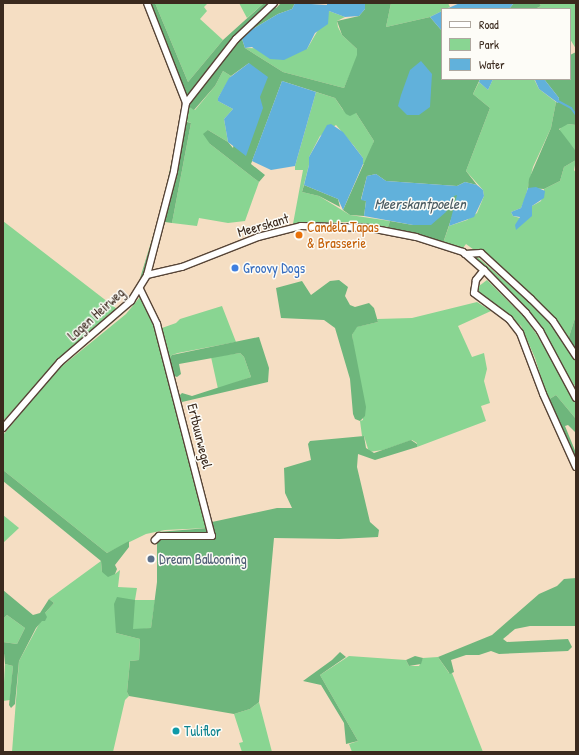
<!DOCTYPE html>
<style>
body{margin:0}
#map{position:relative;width:579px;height:755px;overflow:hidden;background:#f5dec3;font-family:"Patrick Hand",sans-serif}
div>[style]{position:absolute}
.green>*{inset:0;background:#89d592}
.forest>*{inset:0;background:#6eb67c}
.water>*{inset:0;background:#61b1db}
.stream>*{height:2px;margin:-1px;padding:0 1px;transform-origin:1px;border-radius:1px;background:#61b1db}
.roads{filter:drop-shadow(1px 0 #574537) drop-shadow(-1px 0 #574537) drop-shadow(0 1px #574537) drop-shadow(0 -1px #574537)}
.minor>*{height:6px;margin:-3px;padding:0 3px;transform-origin:3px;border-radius:3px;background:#fff}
.dots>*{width:11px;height:11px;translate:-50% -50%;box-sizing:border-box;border:2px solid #fdfcf7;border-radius:50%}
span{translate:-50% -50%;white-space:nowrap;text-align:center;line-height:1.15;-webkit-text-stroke:3px #fdfcf7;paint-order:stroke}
.street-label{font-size:14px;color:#3b2a1e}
.food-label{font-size:14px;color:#c56008}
.left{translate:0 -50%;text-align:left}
.shop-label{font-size:14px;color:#366cbe}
.service-label{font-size:14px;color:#4e5e75}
.culture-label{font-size:14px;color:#0d838f}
.water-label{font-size:15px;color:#485960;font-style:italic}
.frame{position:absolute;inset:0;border:4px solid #3b2a1e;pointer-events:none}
.legend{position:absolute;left:441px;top:8px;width:130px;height:72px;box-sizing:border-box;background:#fdfcf7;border:1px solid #afa8a0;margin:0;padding:5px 7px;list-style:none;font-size:12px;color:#3b2a1e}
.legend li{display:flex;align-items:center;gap:8px;height:20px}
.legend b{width:20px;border:1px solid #afa8a0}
</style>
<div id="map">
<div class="green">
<div style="clip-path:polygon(155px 3px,208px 3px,204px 7px,207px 11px,200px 19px,223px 40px,188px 82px)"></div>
<div style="clip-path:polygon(239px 3px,264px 3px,247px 18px)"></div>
<div style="clip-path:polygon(391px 3px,448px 3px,450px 7px,430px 17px,386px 27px)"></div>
<div style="clip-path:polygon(539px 3px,576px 3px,576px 49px,570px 39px,570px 9px,535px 9px,541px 6px)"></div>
<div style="clip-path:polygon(329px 11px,345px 17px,337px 21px,338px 27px,342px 35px,357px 49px,358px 55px,344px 88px,283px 72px,245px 48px,307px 49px)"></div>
<div style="clip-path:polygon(223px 71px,231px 76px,218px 98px,218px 101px,233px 109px,224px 119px,228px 142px,208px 130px,210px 144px,259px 182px,245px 221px,228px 223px,199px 218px,197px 226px,172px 223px,191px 123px,186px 121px,189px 107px,195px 110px,215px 86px)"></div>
<div style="clip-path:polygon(493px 79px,534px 79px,539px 89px,556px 102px,551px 128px,533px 167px,525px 199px,521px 208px,511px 212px,513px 216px,520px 218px,521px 225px,532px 212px,532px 206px,541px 201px,544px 189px,560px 181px,564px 167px,576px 160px,574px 170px,576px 173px,576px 315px,568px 340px,496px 266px,466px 244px,463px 248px,443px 243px,449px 226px,467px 220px,477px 213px,484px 196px,483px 190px,466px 171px,490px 108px,473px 94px,479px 82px,488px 90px)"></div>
<div style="clip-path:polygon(316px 92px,335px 98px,343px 110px,356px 113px,374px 141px,366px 164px,363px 164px,363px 158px,354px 146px,336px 125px,320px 136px,309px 157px,309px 165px,302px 192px,319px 196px,350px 215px,390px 221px,388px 227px,347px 222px,293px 224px,303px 170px,295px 170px,295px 166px)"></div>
<div style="clip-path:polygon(568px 124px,576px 125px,576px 151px,559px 131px,562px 125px)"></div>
<div style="clip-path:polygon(3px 221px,117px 309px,68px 350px,3px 421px)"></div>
<div style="clip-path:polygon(473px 253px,545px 316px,576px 361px,576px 388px,531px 314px,471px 255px)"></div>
<div style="clip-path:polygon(487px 280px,526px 319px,537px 335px,576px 402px,576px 419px,556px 395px,548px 400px,535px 358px,521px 326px,479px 293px,479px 286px)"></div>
<div style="clip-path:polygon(140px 297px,156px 326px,208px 528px,165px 530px,146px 534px,107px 553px,3px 470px,3px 435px,56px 371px,126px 314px)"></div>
<div style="clip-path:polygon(477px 302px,491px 311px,458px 326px,472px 357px,484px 353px,487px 369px,484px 381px,490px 403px,481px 406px,486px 421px,417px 447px,417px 443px,412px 440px,383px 450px,369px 452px,364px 436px,362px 436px,360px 421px,363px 420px,352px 335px,356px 327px,378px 322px,377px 319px,412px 318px)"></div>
<div style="clip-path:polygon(222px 306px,236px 342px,178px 353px,172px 355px,169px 359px,162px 328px,176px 323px,180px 319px)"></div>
<div style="clip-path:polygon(240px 353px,244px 357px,251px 377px,218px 389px,211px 357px)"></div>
<div style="clip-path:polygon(3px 515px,19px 528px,3px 543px)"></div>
<div style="clip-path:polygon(101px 561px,102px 572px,115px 574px,120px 570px,118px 587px,137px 588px,135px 600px,155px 600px,151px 628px,116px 633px,140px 639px,139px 660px,130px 661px,127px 692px,129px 696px,125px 700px,113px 752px,12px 752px,19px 661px,45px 613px,54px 603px,49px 599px)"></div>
<div style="clip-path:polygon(7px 615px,25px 628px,17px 644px,3px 642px,3px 619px)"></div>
<div style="clip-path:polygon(349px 656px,406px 660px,409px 666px,419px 666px,423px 658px,438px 657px,449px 673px,452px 673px,483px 752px,352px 752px,349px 744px,358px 741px,320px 675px)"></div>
<div style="clip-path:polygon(5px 664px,13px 666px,10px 700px,3px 701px)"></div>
<div style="clip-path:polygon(259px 702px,272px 752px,242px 752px,239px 743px,243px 742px,234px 714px,250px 709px)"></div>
</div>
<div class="forest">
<div style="clip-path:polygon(150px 3px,155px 3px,188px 82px,223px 40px,264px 3px,273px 3px,276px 8px,281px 3px,295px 3px,292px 9px,278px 14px,241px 36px,245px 48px,283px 72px,344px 88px,357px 55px,357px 49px,342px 35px,337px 21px,359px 16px,365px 9px,365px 3px,391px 3px,386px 27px,430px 17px,442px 31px,442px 79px,480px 79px,473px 94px,490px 108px,466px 171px,477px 185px,465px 182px,457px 186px,386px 181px,376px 174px,367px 176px,361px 199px,366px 201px,364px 216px,350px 215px,343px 210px,374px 141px,356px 113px,350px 116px,346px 114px,335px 98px,282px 81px,251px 164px,265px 175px,259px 182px,210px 144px,203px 134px,208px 130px,228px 142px,233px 148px,249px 63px,231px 76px,223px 71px,215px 86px,194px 110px,189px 107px)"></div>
<div style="clip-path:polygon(514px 3px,539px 3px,541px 6px,535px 9px,509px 9px)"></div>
<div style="clip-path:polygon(576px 52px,576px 125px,568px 124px,559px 129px,576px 151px,576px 160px,564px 167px,560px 181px,544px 189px,528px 188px,529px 179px,551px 128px,556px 102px,558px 103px,559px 98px,544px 79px,570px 79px,570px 55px)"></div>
<div style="clip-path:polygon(180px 120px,191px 123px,172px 223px,165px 222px,150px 269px,138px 285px,163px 203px)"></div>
<div style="clip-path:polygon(304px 185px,338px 199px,340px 207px,319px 196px,302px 192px)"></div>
<div style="clip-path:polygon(454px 195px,457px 195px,458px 199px,443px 243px,388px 227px,390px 221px,413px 225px,450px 201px)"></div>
<div style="clip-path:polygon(339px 280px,348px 287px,345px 296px,350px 305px,355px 307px,369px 303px,374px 308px,378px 322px,357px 327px,352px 335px,366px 407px,365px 416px,360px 421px,355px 419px,353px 414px,350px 379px,335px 328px,324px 320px,281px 318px,276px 288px,302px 281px,311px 295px,330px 281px)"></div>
<div style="clip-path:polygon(576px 315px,576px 353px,568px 340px)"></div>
<div style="clip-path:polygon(259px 337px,269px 368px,268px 382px,182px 402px,179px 396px,182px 393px,192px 396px,251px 377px,244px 357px,240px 353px,179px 364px,181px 374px,177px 377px,174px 376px,169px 359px,172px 355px)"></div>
<div style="clip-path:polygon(556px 395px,576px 419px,576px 433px,568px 425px,565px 426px,576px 453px,574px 459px,548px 400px)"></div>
<div style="clip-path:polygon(364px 436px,366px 448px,374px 453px,411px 440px,417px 444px,417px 447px,375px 460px,358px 454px,357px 467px,370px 522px,379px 530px,378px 537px,339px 539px,274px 538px,259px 702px,250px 709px,234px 714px,129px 696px,127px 692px,130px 661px,139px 660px,140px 639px,116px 633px,114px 604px,117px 597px,135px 600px,133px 629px,151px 628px,157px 582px,157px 532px,208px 528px,212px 522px,277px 508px,292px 508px,285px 493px,284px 468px,311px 460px,308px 444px,310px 441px)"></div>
<div style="clip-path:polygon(3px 470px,107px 553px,129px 541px,129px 547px,115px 565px,117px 569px,115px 574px,108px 577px,102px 572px,101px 561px,3px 481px)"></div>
<div style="clip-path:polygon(576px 578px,576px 626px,530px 626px,515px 629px,503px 639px,507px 642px,568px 639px,572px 647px,568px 651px,499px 654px,491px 651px,479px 655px,466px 655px,451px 660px,454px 672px,450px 674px,438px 657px,492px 635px,539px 594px,557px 586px,564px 579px)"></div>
<div style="clip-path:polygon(3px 590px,33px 615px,40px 613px,49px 599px,54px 603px,45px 613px,47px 617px,45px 621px,42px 621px,36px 628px,19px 661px,15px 704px,11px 708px,9px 705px,13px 666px,5px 664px,3px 642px,17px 644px,25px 628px,7px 615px,3px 619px)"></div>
<div style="clip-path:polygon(340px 652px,346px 657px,320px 675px,358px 741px,346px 744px,344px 723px,321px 685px,303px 681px,332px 660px)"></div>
<div style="clip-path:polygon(415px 656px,423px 658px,421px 664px,409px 666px,406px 660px)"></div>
</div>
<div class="water">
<div style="clip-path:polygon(295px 3px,327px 5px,327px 3px,365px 3px,365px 9px,359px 16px,345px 17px,329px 11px,328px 24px,315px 33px,307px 49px,284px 60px,270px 59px,252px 47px,245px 48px,241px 36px,278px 14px,292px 9px)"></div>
<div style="clip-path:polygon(460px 3px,514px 3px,509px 9px,446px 9px)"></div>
<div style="clip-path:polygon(442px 11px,442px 31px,430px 17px)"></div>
<div style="clip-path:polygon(421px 61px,432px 74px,430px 107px,419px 115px,407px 115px,398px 106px,401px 95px,410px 70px)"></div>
<div style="clip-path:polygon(249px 63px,268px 77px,260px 97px,263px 108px,246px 156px,228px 142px,224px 119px,233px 109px,218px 101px,218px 98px,229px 78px)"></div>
<div style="clip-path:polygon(480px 79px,493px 79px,488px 90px,479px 82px)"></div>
<div style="clip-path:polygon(544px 79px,559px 98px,558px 103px,539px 89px,535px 80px)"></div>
<div style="clip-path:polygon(282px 81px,316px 92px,295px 166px,271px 170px,252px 161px)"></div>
<div style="clip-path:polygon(331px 124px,343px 132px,363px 158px,363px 164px,343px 210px,338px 199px,304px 185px,309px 165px,309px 157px,327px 125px)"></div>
<div style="clip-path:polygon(376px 174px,386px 181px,457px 186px,465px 182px,477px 185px,483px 190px,484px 196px,474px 217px,449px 226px,457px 195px,454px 196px,446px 212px,431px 225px,413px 225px,364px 216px,366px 201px,361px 200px,367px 176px)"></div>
<div style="clip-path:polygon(536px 187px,545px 191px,544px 198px,532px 206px,532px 216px,516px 230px,515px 225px,520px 217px,513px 216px,511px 212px,521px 208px,528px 188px)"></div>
</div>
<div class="stream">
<div style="left:558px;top:101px;width:15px;rotate:28deg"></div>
<div style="left:571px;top:108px;width:9px;rotate:54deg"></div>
</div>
<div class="roads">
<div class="minor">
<div style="left:186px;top:103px;width:81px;rotate:-52deg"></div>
<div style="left:236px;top:39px;width:52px;rotate:-43.5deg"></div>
<div style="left:465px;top:254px;width:16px;rotate:-4deg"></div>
<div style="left:481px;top:253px;width:68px;rotate:42.6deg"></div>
<div style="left:531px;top:299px;width:31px;rotate:45deg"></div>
<div style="left:553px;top:321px;width:42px;rotate:56.7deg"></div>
<div style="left:484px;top:270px;width:13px;rotate:129deg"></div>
<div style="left:476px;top:280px;width:13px;rotate:99deg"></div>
<div style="left:474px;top:293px;width:44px;rotate:36.6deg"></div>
<div style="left:509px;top:319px;width:18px;rotate:52deg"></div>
<div style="left:520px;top:333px;width:65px;rotate:69.3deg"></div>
<div style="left:543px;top:394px;width:80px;rotate:65.7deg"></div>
<div style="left:147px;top:275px;width:36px;rotate:-13deg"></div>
<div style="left:182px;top:267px;width:82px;rotate:-21.5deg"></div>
<div style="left:258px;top:237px;width:44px;rotate:-14.3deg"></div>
<div style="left:301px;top:226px;width:69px;rotate:1.7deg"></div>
<div style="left:370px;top:228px;width:47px;rotate:11.1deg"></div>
<div style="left:416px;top:237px;width:49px;rotate:17.7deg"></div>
<div style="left:463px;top:252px;width:28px;rotate:41deg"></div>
<div style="left:484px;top:270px;width:60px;rotate:45.7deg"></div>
<div style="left:526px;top:313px;width:23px;rotate:52deg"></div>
<div style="left:540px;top:331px;width:76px;rotate:61.8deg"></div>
<div style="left:140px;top:289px;width:39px;rotate:64deg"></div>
<div style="left:157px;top:324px;width:219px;rotate:75.5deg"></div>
<div style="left:212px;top:536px;width:53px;rotate:180deg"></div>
<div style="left:159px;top:536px;width:6px;rotate:135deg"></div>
<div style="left:3px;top:428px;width:87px;rotate:-49.2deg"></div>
<div style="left:60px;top:362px;width:94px;rotate:-40.7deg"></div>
<div style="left:131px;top:301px;width:31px;rotate:-58deg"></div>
<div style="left:147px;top:275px;width:107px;rotate:-75.4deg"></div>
<div style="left:174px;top:171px;width:69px;rotate:-80deg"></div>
<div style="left:186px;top:103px;width:107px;rotate:-111.3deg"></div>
</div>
</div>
<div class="dots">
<div style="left:299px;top:235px;background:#e8710a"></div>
<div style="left:235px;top:268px;background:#3f7fe0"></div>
<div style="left:151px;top:559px;background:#5c6f8a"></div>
<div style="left:176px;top:731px;background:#0f9aa8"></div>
</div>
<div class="street-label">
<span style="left:263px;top:225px;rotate:-16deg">Meerskant</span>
<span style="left:96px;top:314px;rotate:-42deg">Lagen Heirweg</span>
<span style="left:200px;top:436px;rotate:76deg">Ertbuurwegel</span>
</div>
<div class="food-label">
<span class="left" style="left:307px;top:235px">Candela Tapas<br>&amp; Brasserie</span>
</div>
<div class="shop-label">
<span class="left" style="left:243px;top:268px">Groovy Dogs</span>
</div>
<div class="service-label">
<span class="left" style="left:159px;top:559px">Dream Ballooning</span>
</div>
<div class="culture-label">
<span class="left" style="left:184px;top:731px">Tuliflor</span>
</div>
<div class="water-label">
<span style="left:420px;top:204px">Meerskantpoelen</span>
</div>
<div class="frame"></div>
<ul class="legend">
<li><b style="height:5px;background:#fff"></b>Road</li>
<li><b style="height:11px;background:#89d592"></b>Park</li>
<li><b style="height:11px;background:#61b1db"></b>Water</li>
</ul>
</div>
